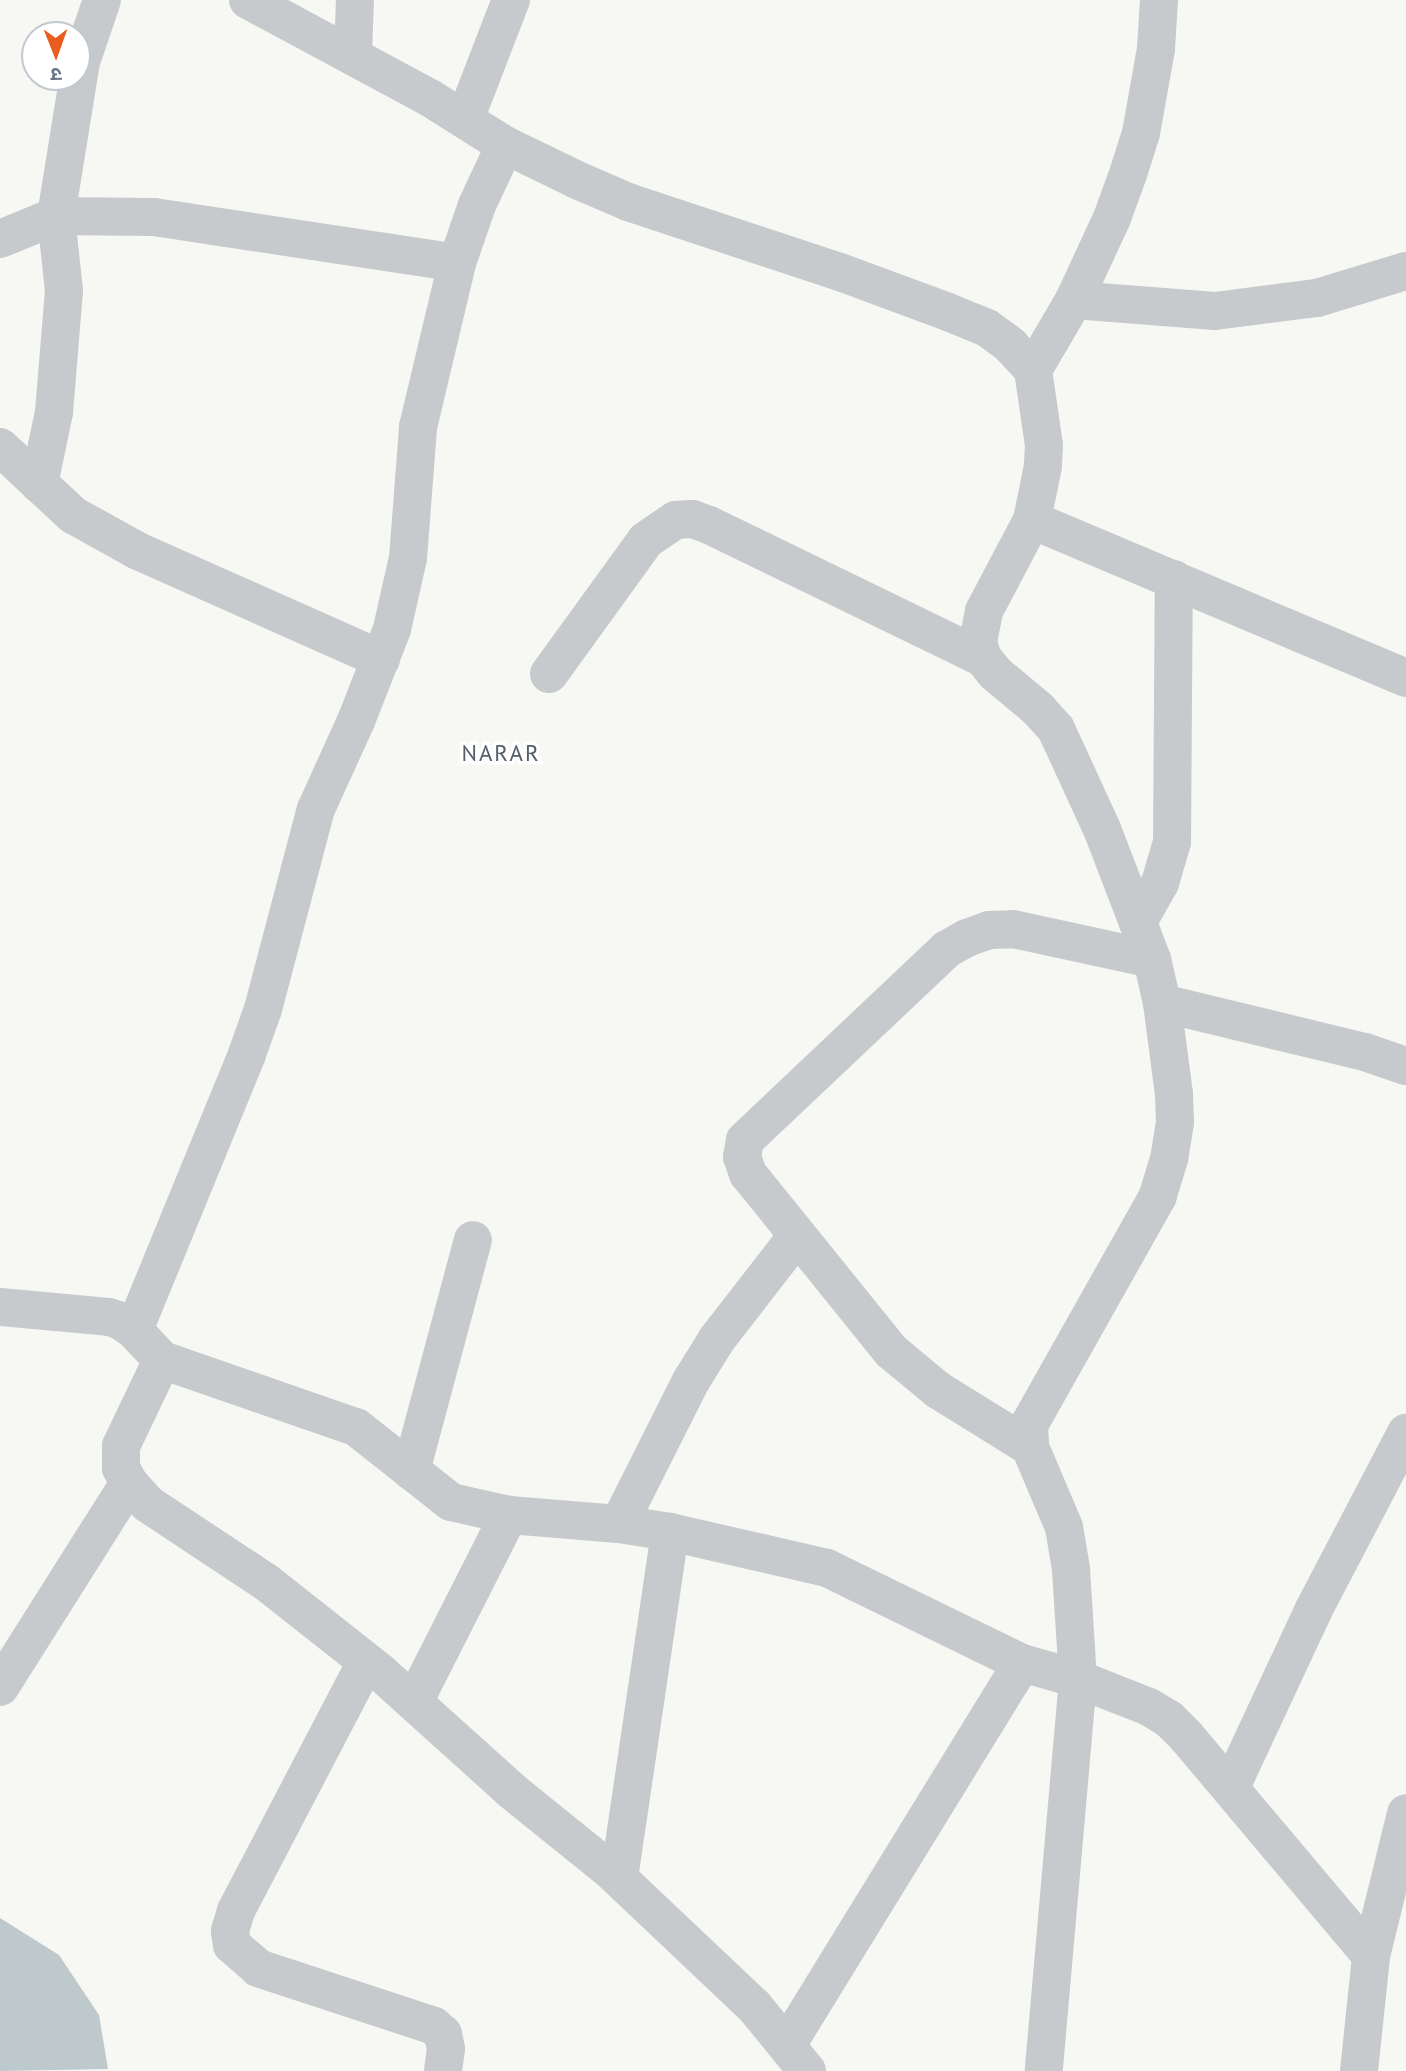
<!DOCTYPE html>
<meta charset="utf-8">
<style>
body{margin:0}
#map{position:relative;width:1406px;height:2071px;overflow:hidden;background:#f7f7f3;font-family:"PT Sans","Noto Sans Devanagari",sans-serif}
div>[style]{position:absolute}
.water>*{inset:0;background:#bec9cd}
.minor>*{height:38px;margin:-19px;padding:0 19px;transform-origin:19px;border-radius:19px;background:#c6cacd}
span{translate:-50% -50%;white-space:nowrap;text-align:center;line-height:1.15;-webkit-text-stroke:7px #fff;paint-order:stroke}
.quarter-label{font-size:23px;color:#535e6b;letter-spacing:2px}
.north{position:absolute;left:21px;top:21px;width:70px;height:70px;box-sizing:border-box;background:#fff;border:2px solid #c1c8cf;border-radius:50%;rotate:179deg;font-size:19px;font-weight:700;line-height:28px;text-align:center;color:#647586}
.north::after{content:'';display:block;margin:auto;width:24px;height:32px;background:#eb5c1f;clip-path:polygon(50% 0,100% 100%,50% 72%,0 100%)}
</style>
<div id="map">
<div class="water">
<div style="clip-path:polygon(0 1918px,59px 1955px,99px 2015px,108px 2069px,0 2071px)"></div>
</div>
<div class="minor">
<div style="left:248px;top:0;width:207px;rotate:28.3deg"></div>
<div style="left:430px;top:98px;width:89px;rotate:32.1deg"></div>
<div style="left:505px;top:145px;width:80px;rotate:25.9deg"></div>
<div style="left:577px;top:180px;width:56px;rotate:23.3deg"></div>
<div style="left:628px;top:202px;width:223px;rotate:18.3deg"></div>
<div style="left:840px;top:272px;width:115px;rotate:20.3deg"></div>
<div style="left:948px;top:312px;width:42px;rotate:22.3deg"></div>
<div style="left:987px;top:328px;width:29px;rotate:36deg"></div>
<div style="left:1010px;top:345px;width:34px;rotate:47deg"></div>
<div style="left:1033px;top:370px;width:76px;rotate:81.7deg"></div>
<div style="left:1044px;top:445px;width:21px;rotate:93deg"></div>
<div style="left:1043px;top:466px;width:55px;rotate:101.5deg"></div>
<div style="left:1032px;top:520px;width:103px;rotate:117.8deg"></div>
<div style="left:984px;top:611px;width:32px;rotate:101deg"></div>
<div style="left:978px;top:642px;width:17px;rotate:73deg"></div>
<div style="left:983px;top:658px;width:19px;rotate:51deg"></div>
<div style="left:995px;top:673px;width:56px;rotate:39.9deg"></div>
<div style="left:1038px;top:709px;width:27px;rotate:48deg"></div>
<div style="left:1056px;top:729px;width:110px;rotate:65.3deg"></div>
<div style="left:1102px;top:829px;width:139px;rotate:69deg"></div>
<div style="left:1152px;top:959px;width:45px;rotate:77.2deg"></div>
<div style="left:1162px;top:1003px;width:92px;rotate:82.5deg"></div>
<div style="left:1174px;top:1094px;width:28px;rotate:88deg"></div>
<div style="left:1175px;top:1122px;width:37px;rotate:99deg"></div>
<div style="left:1169px;top:1159px;width:39px;rotate:107deg"></div>
<div style="left:1158px;top:1196px;width:263px;rotate:119.4deg"></div>
<div style="left:1029px;top:1425px;width:22px;rotate:87deg"></div>
<div style="left:1030px;top:1447px;width:87px;rotate:67deg"></div>
<div style="left:1064px;top:1527px;width:43px;rotate:80.5deg"></div>
<div style="left:1071px;top:1569px;width:110px;rotate:86.4deg"></div>
<div style="left:1078px;top:1679px;width:393px;rotate:95deg"></div>
<div style="left:353px;top:56px;width:56px;rotate:-88deg"></div>
<div style="left:465px;top:119px;width:128px;rotate:-68.9deg"></div>
<div style="left:0;top:239px;width:61px;rotate:-22.3deg"></div>
<div style="left:56px;top:216px;width:98px;rotate:0.6deg"></div>
<div style="left:154px;top:217px;width:306px;rotate:8.6deg"></div>
<div style="left:1074px;top:300px;width:141px;rotate:4.5deg"></div>
<div style="left:1215px;top:311px;width:103px;rotate:-7.3deg"></div>
<div style="left:1317px;top:298px;width:93px;rotate:-16.9deg"></div>
<div style="left:1033px;top:370px;width:81px;rotate:-59.6deg"></div>
<div style="left:1074px;top:300px;width:90px;rotate:-65.1deg"></div>
<div style="left:1112px;top:218px;width:47px;rotate:-70deg"></div>
<div style="left:1128px;top:174px;width:43px;rotate:-72.4deg"></div>
<div style="left:1141px;top:133px;width:85px;rotate:-79.9deg"></div>
<div style="left:1156px;top:49px;width:49px;rotate:-86.5deg"></div>
<div style="left:0;top:447px;width:100px;rotate:43deg"></div>
<div style="left:73px;top:515px;width:74px;rotate:29deg"></div>
<div style="left:138px;top:551px;width:266px;rotate:24deg"></div>
<div style="left:39px;top:484px;width:74px;rotate:-78.2deg"></div>
<div style="left:54px;top:412px;width:121px;rotate:-85.3deg"></div>
<div style="left:64px;top:291px;width:75px;rotate:-96.1deg"></div>
<div style="left:56px;top:216px;width:156px;rotate:-80.8deg"></div>
<div style="left:81px;top:62px;width:65px;rotate:-71.3deg"></div>
<div style="left:1032px;top:520px;width:406px;rotate:22.9deg"></div>
<div style="left:549px;top:674px;width:165px;rotate:-54.1deg"></div>
<div style="left:646px;top:540px;width:36px;rotate:-34deg"></div>
<div style="left:676px;top:520px;width:16px;rotate:-4deg"></div>
<div style="left:692px;top:519px;width:18px;rotate:19deg"></div>
<div style="left:709px;top:525px;width:305px;rotate:25.9deg"></div>
<div style="left:1138px;top:922px;width:45px;rotate:-60.6deg"></div>
<div style="left:1160px;top:883px;width:43px;rotate:-73.7deg"></div>
<div style="left:1172px;top:842px;width:263px;rotate:-89.6deg"></div>
<div style="left:1162px;top:1003px;width:209px;rotate:13.6deg"></div>
<div style="left:1365px;top:1052px;width:43px;rotate:18.9deg"></div>
<div style="left:0;top:1307px;width:109px;rotate:5.2deg"></div>
<div style="left:109px;top:1317px;width:13px;rotate:18deg"></div>
<div style="left:121px;top:1321px;width:16px;rotate:35deg"></div>
<div style="left:134px;top:1330px;width:41px;rotate:47deg"></div>
<div style="left:162px;top:1360px;width:205px;rotate:19.1deg"></div>
<div style="left:356px;top:1427px;width:121px;rotate:38.3deg"></div>
<div style="left:451px;top:1502px;width:59px;rotate:12.6deg"></div>
<div style="left:509px;top:1515px;width:110px;rotate:4.7deg"></div>
<div style="left:619px;top:1524px;width:52px;rotate:8.9deg"></div>
<div style="left:670px;top:1532px;width:161px;rotate:12.9deg"></div>
<div style="left:827px;top:1568px;width:217px;rotate:26deg"></div>
<div style="left:1022px;top:1663px;width:58px;rotate:15.9deg"></div>
<div style="left:1078px;top:1679px;width:76px;rotate:21.5deg"></div>
<div style="left:1149px;top:1707px;width:23px;rotate:31deg"></div>
<div style="left:1169px;top:1719px;width:24px;rotate:45deg"></div>
<div style="left:1186px;top:1736px;width:287px;rotate:49.9deg"></div>
<div style="left:134px;top:1330px;width:298px;rotate:-67.7deg"></div>
<div style="left:247px;top:1054px;width:48px;rotate:-70.4deg"></div>
<div style="left:263px;top:1009px;width:207px;rotate:-75.2deg"></div>
<div style="left:316px;top:809px;width:97px;rotate:-65.6deg"></div>
<div style="left:356px;top:721px;width:99px;rotate:-68.6deg"></div>
<div style="left:392px;top:629px;width:73px;rotate:-77.3deg"></div>
<div style="left:408px;top:558px;width:131px;rotate:-85.6deg"></div>
<div style="left:418px;top:427px;width:169px;rotate:-76.6deg"></div>
<div style="left:457px;top:263px;width:61px;rotate:-71deg"></div>
<div style="left:477px;top:205px;width:66px;rotate:-65deg"></div>
<div style="left:162px;top:1360px;width:95px;rotate:115.5deg"></div>
<div style="left:121px;top:1446px;width:22px;rotate:90deg"></div>
<div style="left:121px;top:1468px;width:17px;rotate:62deg"></div>
<div style="left:129px;top:1483px;width:28px;rotate:48deg"></div>
<div style="left:148px;top:1504px;width:141px;rotate:33.5deg"></div>
<div style="left:266px;top:1582px;width:145px;rotate:38.3deg"></div>
<div style="left:380px;top:1672px;width:178px;rotate:42deg"></div>
<div style="left:512px;top:1791px;width:127px;rotate:38.9deg"></div>
<div style="left:611px;top:1871px;width:197px;rotate:43.4deg"></div>
<div style="left:754px;top:2006px;width:84px;rotate:50.8deg"></div>
<div style="left:1030px;top:1447px;width:108px;rotate:-148.2deg"></div>
<div style="left:938px;top:1390px;width:61px;rotate:-140.3deg"></div>
<div style="left:891px;top:1351px;width:228px;rotate:-128.9deg"></div>
<div style="left:748px;top:1174px;width:18px;rotate:-109deg"></div>
<div style="left:742px;top:1157px;width:17px;rotate:-80deg"></div>
<div style="left:745px;top:1140px;width:278px;rotate:-43.4deg"></div>
<div style="left:947px;top:949px;width:23px;rotate:-29deg"></div>
<div style="left:967px;top:938px;width:23px;rotate:-20deg"></div>
<div style="left:989px;top:930px;width:24px;rotate:-2deg"></div>
<div style="left:1013px;top:929px;width:142px;rotate:12.2deg"></div>
<div style="left:411px;top:1471px;width:239px;rotate:-75deg"></div>
<div style="left:619px;top:1524px;width:160px;rotate:-63.3deg"></div>
<div style="left:691px;top:1381px;width:49px;rotate:-58.2deg"></div>
<div style="left:717px;top:1339px;width:129px;rotate:-52.2deg"></div>
<div style="left:366px;top:1662px;width:281px;rotate:117.6deg"></div>
<div style="left:236px;top:1911px;width:21px;rotate:107deg"></div>
<div style="left:230px;top:1931px;width:14px;rotate:82deg"></div>
<div style="left:232px;top:1945px;width:35px;rotate:41deg"></div>
<div style="left:258px;top:1968px;width:185px;rotate:18.2deg"></div>
<div style="left:434px;top:2026px;width:12px;rotate:42deg"></div>
<div style="left:443px;top:2034px;width:15px;rotate:79deg"></div>
<div style="left:446px;top:2049px;width:22px;rotate:98deg"></div>
<div style="left:0;top:1687px;width:241px;rotate:-57.7deg"></div>
<div style="left:414px;top:1702px;width:210px;rotate:-63.1deg"></div>
<div style="left:1231px;top:1787px;width:196px;rotate:-65deg"></div>
<div style="left:1314px;top:1609px;width:199px;rotate:-62.4deg"></div>
<div style="left:619px;top:1878px;width:350px;rotate:-81.6deg"></div>
<div style="left:787px;top:2045px;width:448px;rotate:-58.4deg"></div>
<div style="left:1359px;top:2071px;width:116px;rotate:-84deg"></div>
<div style="left:1371px;top:1956px;width:147px;rotate:-76.2deg"></div>
</div>
<div class="quarter-label">
<span style="left:501px;top:753px">NARAR</span>
</div>
<div class="north">उ</div>
</div>
